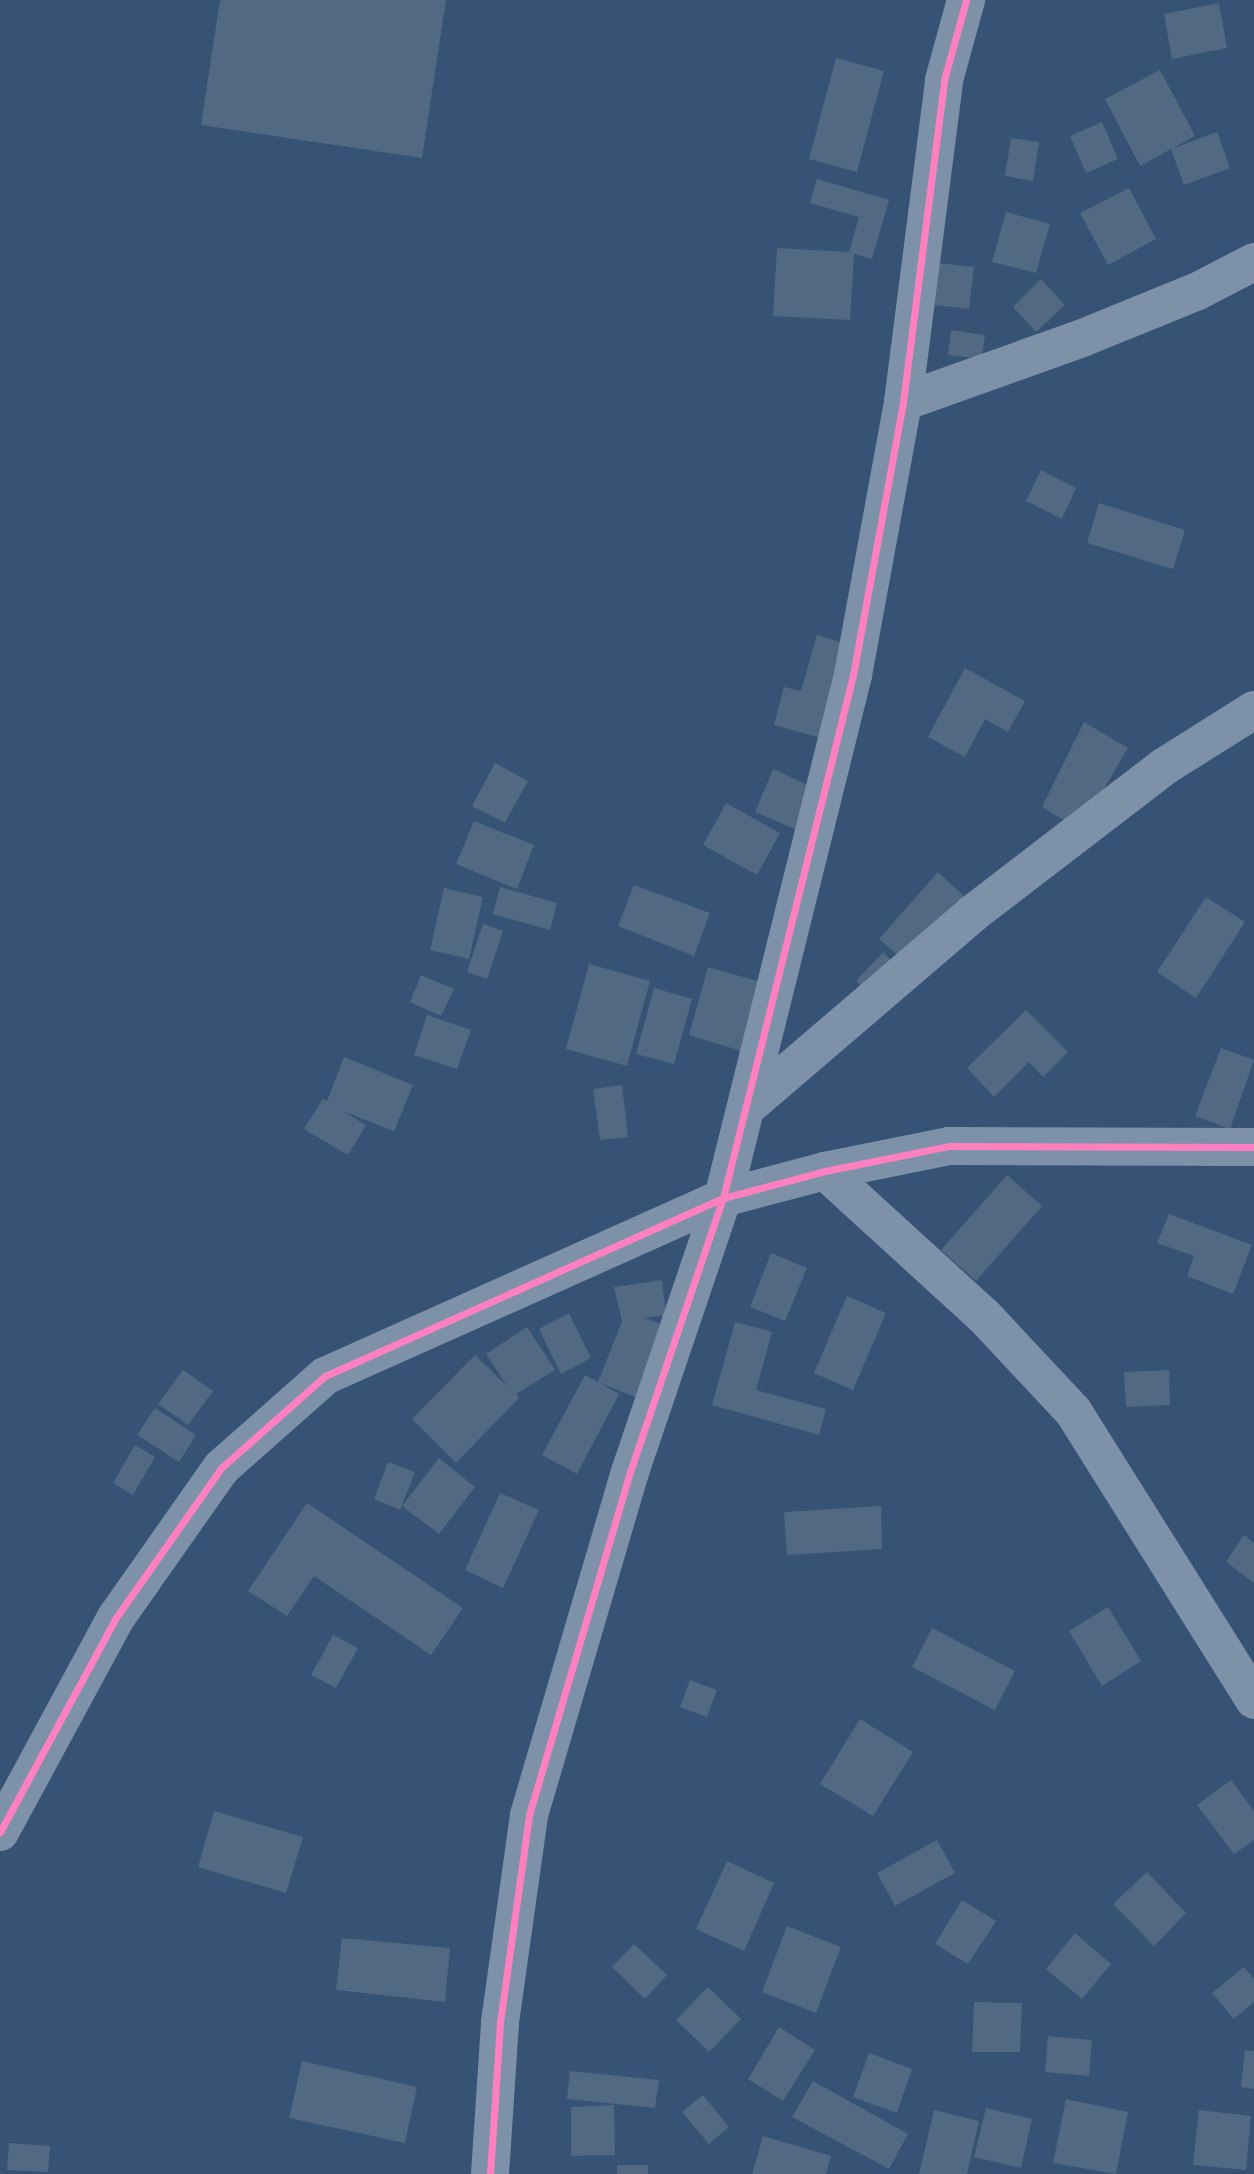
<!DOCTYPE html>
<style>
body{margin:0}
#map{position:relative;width:1254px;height:2174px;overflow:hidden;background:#365274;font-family:Raleway,sans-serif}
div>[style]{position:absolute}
.building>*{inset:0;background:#526984}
.minor>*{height:38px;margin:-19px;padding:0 19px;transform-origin:19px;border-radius:19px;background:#7d92a8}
.cycleway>*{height:7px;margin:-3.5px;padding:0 3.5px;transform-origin:3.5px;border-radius:3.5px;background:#ff80c0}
span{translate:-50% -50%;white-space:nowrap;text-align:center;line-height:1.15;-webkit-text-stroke:5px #1b4f8f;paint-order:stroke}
</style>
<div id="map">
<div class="building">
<div style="clip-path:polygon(220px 0,446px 0,422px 158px,201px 125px)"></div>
<div style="clip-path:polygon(1219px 3px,1227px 48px,1172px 59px,1164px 14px)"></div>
<div style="clip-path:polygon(836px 58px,884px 71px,857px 172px,809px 159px)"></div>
<div style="clip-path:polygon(1160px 70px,1195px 136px,1171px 149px,1217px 132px,1230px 168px,1184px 185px,1171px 149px,1140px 166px,1105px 99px)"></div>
<div style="clip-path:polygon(1102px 122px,1118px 159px,1086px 173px,1070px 136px)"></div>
<div style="clip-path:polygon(1011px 138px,1039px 142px,1033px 181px,1005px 176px)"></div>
<div style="clip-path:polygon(817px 179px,889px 200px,872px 259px,854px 254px,850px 320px,773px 316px,777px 248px,849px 252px,859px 217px,810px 203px)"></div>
<div style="clip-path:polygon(1129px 188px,1156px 239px,1108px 265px,1080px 213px)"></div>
<div style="clip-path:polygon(1006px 212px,1050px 224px,1036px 273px,992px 262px)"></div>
<div style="clip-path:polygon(939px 263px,974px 267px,969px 309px,935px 305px)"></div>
<div style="clip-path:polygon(1041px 279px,1065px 305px,1036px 332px,1013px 307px)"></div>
<div style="clip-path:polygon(951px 330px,985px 335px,982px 359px,948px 355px)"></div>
<div style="clip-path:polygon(1041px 470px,1076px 488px,1062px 519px,1026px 501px)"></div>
<div style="clip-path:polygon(1099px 503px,1185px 530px,1173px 569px,1087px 543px)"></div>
<div style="clip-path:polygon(817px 635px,861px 648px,835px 742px,774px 725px,784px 687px,801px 691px)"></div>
<div style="clip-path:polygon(965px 668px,1025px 701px,1008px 732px,985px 719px,965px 757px,928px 737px)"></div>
<div style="clip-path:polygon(1084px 722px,1128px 748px,1080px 830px,1042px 807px)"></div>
<div style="clip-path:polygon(495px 763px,528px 781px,505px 823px,472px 806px)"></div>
<div style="clip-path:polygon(773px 769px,815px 788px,797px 830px,755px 812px)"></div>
<div style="clip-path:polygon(726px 803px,780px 833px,757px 875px,703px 845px)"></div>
<div style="clip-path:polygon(474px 821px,534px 845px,517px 889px,456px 864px)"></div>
<div style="clip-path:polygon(938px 872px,967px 899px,909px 965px,879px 939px)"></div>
<div style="clip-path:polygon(634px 885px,710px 913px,694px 956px,618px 926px)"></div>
<div style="clip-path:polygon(500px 887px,557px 903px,550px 930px,493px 914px)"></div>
<div style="clip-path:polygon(444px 888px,483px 897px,469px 959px,430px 950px)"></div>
<div style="clip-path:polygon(1206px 897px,1245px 922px,1196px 998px,1157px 972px)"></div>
<div style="clip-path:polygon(483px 924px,503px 931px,487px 979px,467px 972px)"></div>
<div style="clip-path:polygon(883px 952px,906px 974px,879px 1002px,856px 981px)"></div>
<div style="clip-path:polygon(589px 964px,650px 981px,627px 1066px,566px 1049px)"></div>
<div style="clip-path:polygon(708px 967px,771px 985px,751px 1054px,689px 1035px)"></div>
<div style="clip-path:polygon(421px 975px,454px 989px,441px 1016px,410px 1002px)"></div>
<div style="clip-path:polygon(654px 988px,692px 999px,674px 1064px,636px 1054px)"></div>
<div style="clip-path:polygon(1026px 1010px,1068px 1052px,1043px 1077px,1029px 1062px,994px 1097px,967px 1068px)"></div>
<div style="clip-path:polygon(427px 1015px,471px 1030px,457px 1069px,414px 1055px)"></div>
<div style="clip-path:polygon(1221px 1048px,1254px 1060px,1230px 1129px,1195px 1116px)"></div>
<div style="clip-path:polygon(344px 1057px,413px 1085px,394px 1131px,342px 1111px,366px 1125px,348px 1155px,304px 1129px,323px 1099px,327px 1101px)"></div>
<div style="clip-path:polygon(622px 1085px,628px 1137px,600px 1140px,593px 1089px)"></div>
<div style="clip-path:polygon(1007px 1175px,1042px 1206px,976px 1281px,941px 1250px)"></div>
<div style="clip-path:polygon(1169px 1214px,1252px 1245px,1233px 1294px,1187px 1276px,1194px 1256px,1157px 1243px)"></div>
<div style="clip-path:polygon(771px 1253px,807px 1268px,785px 1321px,750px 1307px)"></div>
<div style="clip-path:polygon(662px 1280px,666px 1315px,645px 1318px,669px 1327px,660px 1407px,598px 1382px,619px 1394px,577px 1474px,542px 1455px,585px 1375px,598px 1382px,622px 1321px,614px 1287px)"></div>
<div style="clip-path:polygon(847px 1296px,886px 1313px,853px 1390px,814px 1373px)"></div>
<div style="clip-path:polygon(569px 1313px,591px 1358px,561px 1374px,539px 1329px)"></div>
<div style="clip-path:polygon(735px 1322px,772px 1332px,756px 1390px,826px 1409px,819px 1435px,712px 1405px)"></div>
<div style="clip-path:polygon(527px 1327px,555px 1370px,516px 1394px,519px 1398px,456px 1463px,412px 1419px,475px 1355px,507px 1386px,486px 1354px)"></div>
<div style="clip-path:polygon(183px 1370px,213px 1391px,188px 1425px,158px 1404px)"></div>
<div style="clip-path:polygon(1169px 1370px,1170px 1405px,1126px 1407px,1124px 1372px)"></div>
<div style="clip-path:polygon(155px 1408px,196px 1435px,179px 1462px,137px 1435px)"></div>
<div style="clip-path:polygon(135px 1445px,155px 1457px,133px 1495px,113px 1483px)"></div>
<div style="clip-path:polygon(439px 1458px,475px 1487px,439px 1534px,402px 1506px)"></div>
<div style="clip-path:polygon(388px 1462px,415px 1472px,400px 1510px,374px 1499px)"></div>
<div style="clip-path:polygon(500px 1493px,539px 1510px,503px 1588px,465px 1570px)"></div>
<div style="clip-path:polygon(307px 1503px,463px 1608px,431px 1655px,314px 1576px,287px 1616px,248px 1591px)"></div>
<div style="clip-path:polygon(881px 1506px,882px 1549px,787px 1555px,784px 1512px)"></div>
<div style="clip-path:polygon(1244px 1535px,1254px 1543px,1254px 1583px,1226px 1562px)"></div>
<div style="clip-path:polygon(1108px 1607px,1141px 1661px,1102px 1686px,1069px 1631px)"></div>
<div style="clip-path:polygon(932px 1628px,1015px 1671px,995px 1710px,912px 1667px)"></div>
<div style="clip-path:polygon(333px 1635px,358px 1648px,336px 1688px,311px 1675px)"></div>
<div style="clip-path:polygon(690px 1680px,717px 1690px,707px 1717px,680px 1707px)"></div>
<div style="clip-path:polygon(860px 1719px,913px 1752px,873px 1816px,820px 1784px)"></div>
<div style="clip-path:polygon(1231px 1780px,1254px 1811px,1254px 1840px,1234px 1854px,1197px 1805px)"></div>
<div style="clip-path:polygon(214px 1811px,303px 1837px,286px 1893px,198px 1867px)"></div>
<div style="clip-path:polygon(937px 1840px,955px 1873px,895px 1906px,877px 1873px)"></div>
<div style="clip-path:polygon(727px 1861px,774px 1883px,744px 1951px,696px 1929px)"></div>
<div style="clip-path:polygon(1147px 1872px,1186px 1913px,1154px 1946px,1113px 1904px)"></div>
<div style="clip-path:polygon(962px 1900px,996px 1921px,968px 1964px,935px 1944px)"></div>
<div style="clip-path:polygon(787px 1926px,841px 1947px,816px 2013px,762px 1992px)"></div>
<div style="clip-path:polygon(1075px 1933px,1111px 1964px,1082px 1999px,1046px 1969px)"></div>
<div style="clip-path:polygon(342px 1938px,450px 1948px,445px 2002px,336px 1990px)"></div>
<div style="clip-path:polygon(634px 1944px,667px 1975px,645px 1999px,612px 1967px)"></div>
<div style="clip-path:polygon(1244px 1967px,1254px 1979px,1254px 2002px,1234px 2019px,1212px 1993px)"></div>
<div style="clip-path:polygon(708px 1987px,741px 2019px,709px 2052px,676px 2020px)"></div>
<div style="clip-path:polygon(974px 2002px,1022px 2003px,1020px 2052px,972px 2052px)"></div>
<div style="clip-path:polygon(779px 2027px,815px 2050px,783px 2101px,748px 2079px)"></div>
<div style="clip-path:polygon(1048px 2036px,1092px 2040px,1089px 2076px,1045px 2072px)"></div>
<div style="clip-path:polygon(1245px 2050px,1254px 2051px,1254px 2089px,1241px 2087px)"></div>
<div style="clip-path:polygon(869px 2053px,912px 2069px,897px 2113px,853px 2097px)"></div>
<div style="clip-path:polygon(302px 2061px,417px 2087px,405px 2143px,289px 2118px)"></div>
<div style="clip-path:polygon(570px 2071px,659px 2080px,655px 2108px,567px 2099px)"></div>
<div style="clip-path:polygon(813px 2081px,908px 2134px,889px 2169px,792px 2117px)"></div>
<div style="clip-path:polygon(703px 2095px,729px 2127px,709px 2144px,682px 2112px)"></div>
<div style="clip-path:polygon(1066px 2099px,1128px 2112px,1116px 2174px,1053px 2163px)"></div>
<div style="clip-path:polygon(614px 2105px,615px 2155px,571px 2156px,571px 2107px)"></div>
<div style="clip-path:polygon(986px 2108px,1032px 2119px,1021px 2168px,974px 2157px)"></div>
<div style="clip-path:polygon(934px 2110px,979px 2121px,967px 2174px,919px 2174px)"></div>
<div style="clip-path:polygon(1199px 2110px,1251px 2116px,1246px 2170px,1193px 2165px)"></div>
<div style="clip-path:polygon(763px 2136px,831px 2156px,826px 2174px,752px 2174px)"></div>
<div style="clip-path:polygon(9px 2143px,50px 2146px,48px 2172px,7px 2170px)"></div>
<div style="clip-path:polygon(617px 2165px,648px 2165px,648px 2174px,617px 2174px)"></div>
</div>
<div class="minor">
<div style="left:903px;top:402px;width:188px;rotate:-19.6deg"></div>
<div style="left:1080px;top:339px;width:127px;rotate:-22.1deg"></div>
<div style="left:1198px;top:291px;width:63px;rotate:-27.4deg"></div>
<div style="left:746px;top:1108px;width:298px;rotate:-40.6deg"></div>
<div style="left:972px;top:914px;width:243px;rotate:-37.5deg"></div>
<div style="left:1165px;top:766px;width:105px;rotate:-32.2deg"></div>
<div style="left:825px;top:1171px;width:215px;rotate:42.4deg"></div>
<div style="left:984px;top:1316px;width:130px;rotate:46.9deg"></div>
<div style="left:1073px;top:1411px;width:341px;rotate:57.9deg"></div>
<div style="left:0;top:1832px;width:242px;rotate:-61.6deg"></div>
<div style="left:115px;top:1619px;width:184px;rotate:-54.9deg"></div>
<div style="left:221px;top:1468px;width:139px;rotate:-41.5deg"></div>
<div style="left:325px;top:1376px;width:436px;rotate:-24.1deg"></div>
<div style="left:723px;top:1198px;width:106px;rotate:-14.8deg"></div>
<div style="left:825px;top:1171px;width:126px;rotate:-11.4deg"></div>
<div style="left:949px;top:1146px;width:305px;rotate:0.2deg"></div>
<div style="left:490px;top:2174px;width:152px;rotate:-86.2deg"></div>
<div style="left:500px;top:2022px;width:209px;rotate:-82deg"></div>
<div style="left:529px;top:1815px;width:358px;rotate:-73.6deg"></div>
<div style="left:630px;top:1472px;width:289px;rotate:-71.3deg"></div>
<div style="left:723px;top:1198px;width:539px;rotate:-76.04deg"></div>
<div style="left:853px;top:675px;width:278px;rotate:-79.6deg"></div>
<div style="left:903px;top:402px;width:325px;rotate:-82.7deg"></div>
<div style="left:944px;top:80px;width:83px;rotate:-74.6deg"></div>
</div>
<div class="cycleway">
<div style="left:0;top:1832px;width:242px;rotate:-61.6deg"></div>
<div style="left:115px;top:1619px;width:184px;rotate:-54.9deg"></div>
<div style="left:221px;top:1468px;width:139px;rotate:-41.5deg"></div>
<div style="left:325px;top:1376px;width:436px;rotate:-24.1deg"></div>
<div style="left:723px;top:1198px;width:106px;rotate:-14.8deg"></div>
<div style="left:825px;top:1171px;width:126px;rotate:-11.4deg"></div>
<div style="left:949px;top:1146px;width:305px;rotate:0.2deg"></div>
<div style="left:490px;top:2174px;width:152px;rotate:-86.2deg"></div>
<div style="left:500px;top:2022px;width:209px;rotate:-82deg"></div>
<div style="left:529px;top:1815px;width:358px;rotate:-73.6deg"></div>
<div style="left:630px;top:1472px;width:289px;rotate:-71.3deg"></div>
<div style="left:723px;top:1198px;width:539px;rotate:-76.04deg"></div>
<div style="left:853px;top:675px;width:278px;rotate:-79.6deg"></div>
<div style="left:903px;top:402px;width:325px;rotate:-82.7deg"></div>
<div style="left:944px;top:80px;width:83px;rotate:-74.6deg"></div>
</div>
</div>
